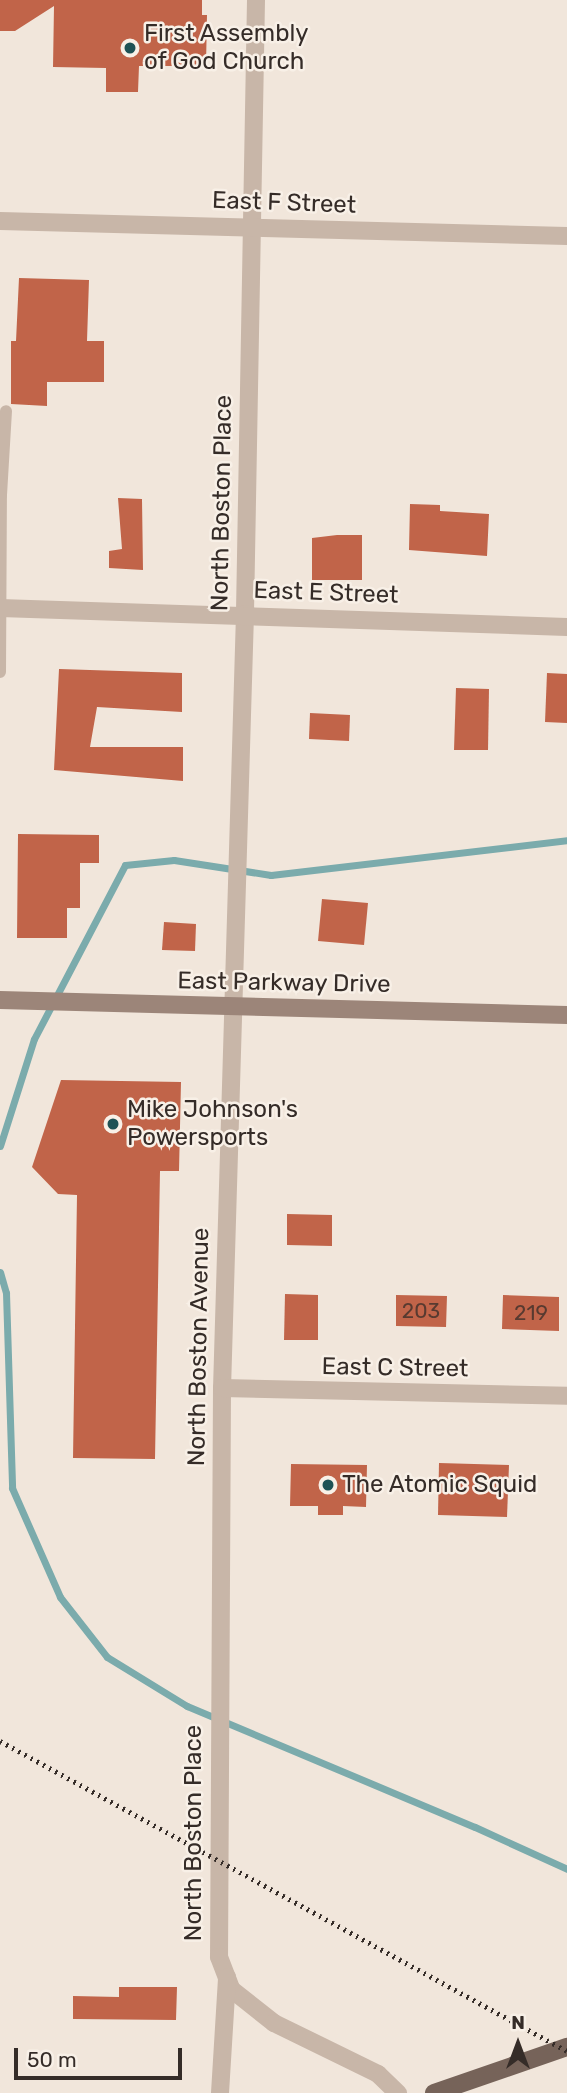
<!DOCTYPE html>
<style>
body{margin:0}
#map{position:relative;width:567px;height:2093px;overflow:hidden;background:#f1e6db;font-family:Rubik,sans-serif}
div>[style]{position:absolute}
.stream>*{height:7px;margin:-3.5px;padding:0 3.5px;transform-origin:3.5px;border-radius:3.5px;background:#7babac}
.building>*{inset:0;background:#c16449}
.lane>*{height:12px;margin:-6px;padding:0 6px;transform-origin:6px;border-radius:6px;background:#c8b6a8}
.street>*{height:18px;margin:-9px;padding:0 9px;transform-origin:9px;border-radius:9px;background:#c8b6a8}
.secondary>*{height:18px;margin:-9px;padding:0 9px;transform-origin:9px;border-radius:9px;background:#9c8579}
.primary>*{height:18px;margin:-9px;padding:0 9px;transform-origin:9px;border-radius:9px;background:#766359}
.rail>*{height:5px;margin-top:-2.5px;transform-origin:0;background:repeating-linear-gradient(90deg,#352c28 0 2px,transparent 0 7px)}
.dots>*{width:19px;height:19px;translate:-50% -50%;box-sizing:border-box;border:4px solid #f8f0e7;border-radius:50%}
span{translate:-50% -50%;white-space:nowrap;text-align:center;line-height:1.15;-webkit-text-stroke:5px #f8f0e7;paint-order:stroke}
.number-label{font-size:21px;color:#583a30}
.number-label span{-webkit-text-stroke-width:0}
.poi-label{font-size:24px;color:#352c28}
.left{translate:0 -50%;text-align:left}
.street-label{font-size:24px;color:#352c28}
.north{position:absolute;left:483px;top:2009px;width:70px;height:70px;-webkit-text-stroke:5px #f8f0e7;paint-order:stroke;rotate:0deg;font-size:19px;font-weight:700;line-height:28px;text-align:center;color:#352c28}
.north::after{content:'';display:block;margin:auto;width:24px;height:32px;background:#352c28;clip-path:polygon(50% 0,100% 100%,50% 72%,0 100%)}
.scale{position:absolute;left:14px;top:2048px;width:168px;height:32px;box-sizing:border-box;border:4px solid #352c28;border-top:0;padding-left:9px;font-size:21px;line-height:24px;white-space:nowrap;color:#352c28;-webkit-text-stroke:5px #f8f0e7;paint-order:stroke}
</style>
<div id="map">
<div class="stream">
<div style="left:0;top:1146px;width:112px;rotate:-72.4deg"></div>
<div style="left:34px;top:1039px;width:196px;rotate:-62.4deg"></div>
<div style="left:125px;top:865px;width:49px;rotate:-5.8deg"></div>
<div style="left:174px;top:860px;width:98px;rotate:8.8deg"></div>
<div style="left:271px;top:875px;width:298px;rotate:-6.7deg"></div>
<div style="left:0;top:1272px;width:22px;rotate:74deg"></div>
<div style="left:6px;top:1293px;width:195px;rotate:88.2deg"></div>
<div style="left:12px;top:1488px;width:119px;rotate:66.2deg"></div>
<div style="left:60px;top:1597px;width:76px;rotate:51.9deg"></div>
<div style="left:107px;top:1657px;width:94px;rotate:31.5deg"></div>
<div style="left:187px;top:1706px;width:312px;rotate:22.8deg"></div>
<div style="left:475px;top:1827px;width:101px;rotate:24.5deg"></div>
</div>
<div class="building">
<div style="clip-path:polygon(0 0,202px 0,202px 15px,207px 15px,206px 66px,139px 66px,138px 92px,106px 92px,106px 68px,53px 67px,54px 6px,15px 31px,0 31px)"></div>
<div style="clip-path:polygon(19px 278px,89px 280px,87px 341px,104px 341px,104px 382px,47px 382px,47px 406px,11px 404px,11px 341px,16px 341px)"></div>
<div style="clip-path:polygon(118px 498px,142px 499px,143px 570px,109px 568px,109px 551px,122px 549px)"></div>
<div style="clip-path:polygon(410px 504px,440px 505px,440px 511px,489px 514px,487px 556px,409px 550px)"></div>
<div style="clip-path:polygon(337px 535px,362px 535px,362px 580px,312px 580px,312px 538px)"></div>
<div style="clip-path:polygon(59px 669px,182px 673px,182px 712px,97px 707px,90px 747px,183px 747px,183px 781px,54px 770px)"></div>
<div style="clip-path:polygon(547px 673px,567px 674px,567px 723px,545px 722px)"></div>
<div style="clip-path:polygon(456px 688px,489px 689px,488px 750px,454px 750px)"></div>
<div style="clip-path:polygon(310px 713px,350px 715px,349px 741px,309px 739px)"></div>
<div style="clip-path:polygon(18px 834px,99px 835px,99px 863px,80px 863px,80px 908px,67px 908px,67px 938px,17px 938px)"></div>
<div style="clip-path:polygon(322px 899px,368px 903px,364px 945px,318px 941px)"></div>
<div style="clip-path:polygon(164px 922px,196px 924px,195px 951px,162px 950px)"></div>
<div style="clip-path:polygon(61px 1080px,181px 1082px,179px 1171px,160px 1171px,155px 1459px,73px 1458px,77px 1195px,58px 1194px,32px 1167px)"></div>
<div style="clip-path:polygon(287px 1214px,332px 1215px,332px 1246px,287px 1245px)"></div>
<div style="clip-path:polygon(285px 1294px,318px 1295px,318px 1340px,284px 1340px)"></div>
<div style="clip-path:polygon(396px 1295px,447px 1296px,446px 1327px,396px 1326px)"></div>
<div style="clip-path:polygon(503px 1295px,559px 1297px,559px 1331px,502px 1329px)"></div>
<div style="clip-path:polygon(439px 1463px,509px 1465px,507px 1517px,438px 1515px)"></div>
<div style="clip-path:polygon(291px 1464px,367px 1465px,366px 1507px,343px 1506px,343px 1515px,318px 1515px,318px 1506px,290px 1506px)"></div>
<div style="clip-path:polygon(119px 1987px,177px 1987px,176px 2020px,73px 2019px,73px 1996px,119px 1997px)"></div>
</div>
<div class="lane">
<div style="left:0;top:672px;width:177px;rotate:-89.7deg"></div>
<div style="left:1px;top:495px;width:84px;rotate:-86.6deg"></div>
</div>
<div class="street">
<div style="left:256px;top:0;width:614px;rotate:91.03deg"></div>
<div style="left:245px;top:614px;width:774px;rotate:91.7deg"></div>
<div style="left:222px;top:1388px;width:569px;rotate:90.3deg"></div>
<div style="left:219px;top:1957px;width:34px;rotate:69deg"></div>
<div style="left:231px;top:1989px;width:55px;rotate:38.3deg"></div>
<div style="left:274px;top:2023px;width:116px;rotate:26.1deg"></div>
<div style="left:378px;top:2074px;width:28px;rotate:44deg"></div>
<div style="left:0;top:221px;width:567px;rotate:1.52deg"></div>
<div style="left:0;top:608px;width:567px;rotate:1.92deg"></div>
<div style="left:222px;top:1388px;width:345px;rotate:1.3deg"></div>
<div style="left:220px;top:2093px;width:116px;rotate:-86.5deg"></div>
</div>
<div class="secondary">
<div style="left:0;top:1000px;width:567px;rotate:1.52deg"></div>
</div>
<div class="primary">
<div style="left:434px;top:2093px;width:141px;rotate:-19.1deg"></div>
</div>
<div class="rail">
<div style="left:0;top:1741px;width:646px;rotate:28.67deg"></div>
</div>
<div class="dots">
<div style="left:130px;top:48px;background:#1f5255"></div>
<div style="left:113px;top:1124px;background:#1f5255"></div>
<div style="left:328px;top:1485px;background:#1f5255"></div>
</div>
<div class="number-label">
<span style="left:421px;top:1311px">203</span>
<span style="left:531px;top:1313px">219</span>
</div>
<div class="poi-label">
<span class="left" style="left:144px;top:48px">First Assembly<br>of God Church</span>
<span class="left" style="left:127px;top:1124px">Mike Johnson's<br>Powersports</span>
<span class="left" style="left:342px;top:1485px">The Atomic Squid</span>
</div>
<div class="street-label">
<span style="left:284px;top:203px;rotate:2deg">East F Street</span>
<span style="left:222px;top:503px;rotate:-89deg">North Boston Place</span>
<span style="left:326px;top:593px;rotate:2deg">East E Street</span>
<span style="left:284px;top:983px;rotate:1deg">East Parkway Drive</span>
<span style="left:199px;top:1347px;rotate:-89deg">North Boston Avenue</span>
<span style="left:395px;top:1368px;rotate:1deg">East C Street</span>
<span style="left:194px;top:1833px;rotate:-90deg">North Boston Place</span>
</div>
<div class="north">N</div>
<div class="scale">50 m</div>
</div>
